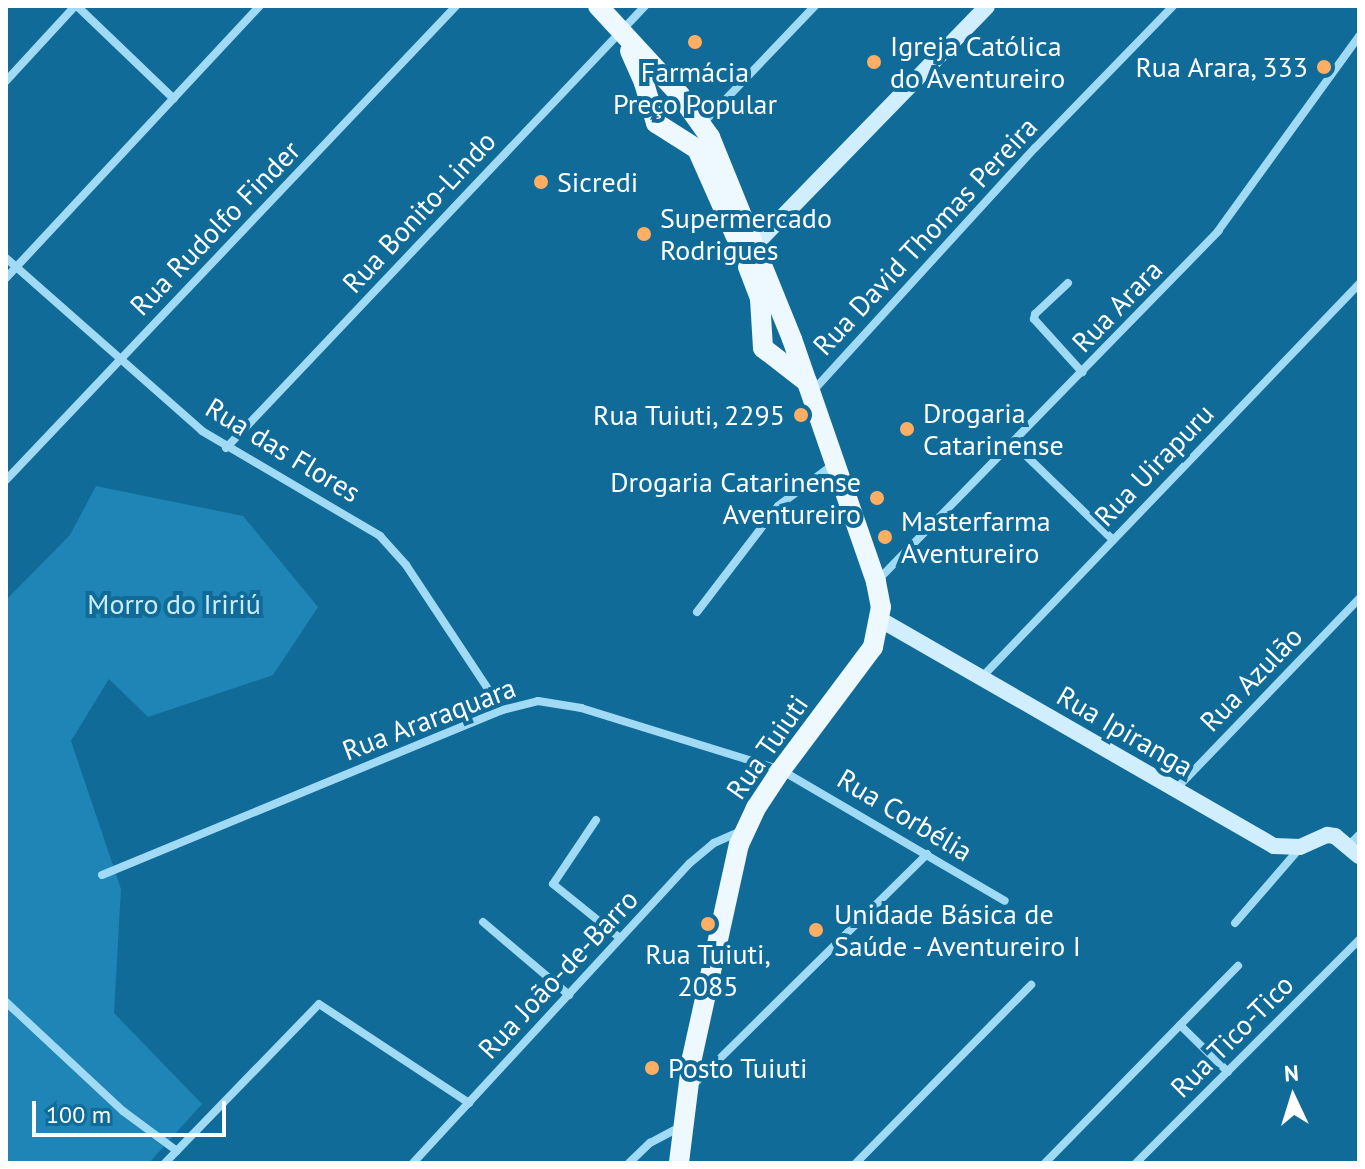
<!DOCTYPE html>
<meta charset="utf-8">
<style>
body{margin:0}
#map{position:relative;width:1365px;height:1169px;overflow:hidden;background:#106b98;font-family:"PT Sans",sans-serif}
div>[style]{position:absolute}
.green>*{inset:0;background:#1e85b6}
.street>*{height:8px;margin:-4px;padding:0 4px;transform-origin:4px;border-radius:4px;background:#a0daf4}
.secondary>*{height:16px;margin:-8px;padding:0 8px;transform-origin:8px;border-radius:8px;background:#d0eefd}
.primary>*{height:20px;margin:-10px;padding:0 10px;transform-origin:10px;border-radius:10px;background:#eef8ff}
.dots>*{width:22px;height:22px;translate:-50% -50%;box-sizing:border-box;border:4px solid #106b98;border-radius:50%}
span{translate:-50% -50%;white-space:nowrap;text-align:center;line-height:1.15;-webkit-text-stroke:8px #106b98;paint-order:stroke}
.poi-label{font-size:28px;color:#fff}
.left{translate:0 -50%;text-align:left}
.right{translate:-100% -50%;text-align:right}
.street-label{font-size:28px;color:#fff}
.park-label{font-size:28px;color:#c9edfe}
.frame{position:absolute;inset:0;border:8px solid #fff;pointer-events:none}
.north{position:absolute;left:1253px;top:1057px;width:80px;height:80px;-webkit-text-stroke:6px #106b98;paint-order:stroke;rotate:356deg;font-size:22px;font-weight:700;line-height:32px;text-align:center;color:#fff}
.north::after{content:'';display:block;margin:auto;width:28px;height:36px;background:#fff;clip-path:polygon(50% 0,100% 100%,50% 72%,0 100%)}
.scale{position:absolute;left:32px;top:1101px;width:194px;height:36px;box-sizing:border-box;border:4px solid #fff;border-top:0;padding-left:10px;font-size:24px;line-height:28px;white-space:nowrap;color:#fff;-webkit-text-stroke:6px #106b98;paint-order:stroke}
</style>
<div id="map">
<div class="green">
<div style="clip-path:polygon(96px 486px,243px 516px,318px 607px,273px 675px,148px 717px,109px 679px,71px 741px,121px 889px,114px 1013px,202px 1104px,149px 1163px,6px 1163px,6px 600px,70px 535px)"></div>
</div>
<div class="street">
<div style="left:77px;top:6px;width:134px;rotate:43.8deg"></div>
<div style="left:6px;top:81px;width:102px;rotate:-47.4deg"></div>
<div style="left:703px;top:123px;width:162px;rotate:-46.3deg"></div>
<div style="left:6px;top:258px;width:261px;rotate:41.4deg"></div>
<div style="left:202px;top:431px;width:207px;rotate:30.5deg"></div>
<div style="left:380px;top:536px;width:39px;rotate:48deg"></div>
<div style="left:406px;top:565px;width:174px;rotate:56.5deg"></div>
<div style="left:6px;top:278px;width:372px;rotate:-47deg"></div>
<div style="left:1068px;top:283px;width:45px;rotate:136.8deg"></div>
<div style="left:1035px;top:314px;width:5px;rotate:101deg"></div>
<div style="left:1034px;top:319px;width:72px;rotate:47.8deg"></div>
<div style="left:811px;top:393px;width:332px;rotate:-47.6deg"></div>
<div style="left:1035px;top:148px;width:198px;rotate:-45.8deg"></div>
<div style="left:1013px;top:443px;width:138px;rotate:44.1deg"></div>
<div style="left:226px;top:448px;width:609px;rotate:-46.53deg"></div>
<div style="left:6px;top:480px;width:654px;rotate:-46.49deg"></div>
<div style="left:877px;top:581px;width:489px;rotate:-45.7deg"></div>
<div style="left:1218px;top:231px;width:241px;rotate:-54.1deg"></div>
<div style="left:697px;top:612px;width:133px;rotate:-52.6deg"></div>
<div style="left:778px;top:506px;width:70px;rotate:-36.9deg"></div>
<div style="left:982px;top:677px;width:545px;rotate:-46.19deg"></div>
<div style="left:1176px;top:789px;width:264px;rotate:-46.1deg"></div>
<div style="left:596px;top:820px;width:77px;rotate:123.9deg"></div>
<div style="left:553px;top:884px;width:86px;rotate:38.9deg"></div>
<div style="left:1349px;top:845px;width:14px;rotate:-45deg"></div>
<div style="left:102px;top:875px;width:433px;rotate:-22.4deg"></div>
<div style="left:502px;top:710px;width:37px;rotate:-14deg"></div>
<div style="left:538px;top:701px;width:44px;rotate:9.2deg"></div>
<div style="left:581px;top:708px;width:209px;rotate:17.2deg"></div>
<div style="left:781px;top:770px;width:259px;rotate:30.3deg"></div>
<div style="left:483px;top:922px;width:113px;rotate:40.3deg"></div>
<div style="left:1235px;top:923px;width:99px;rotate:-49.1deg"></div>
<div style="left:6px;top:1002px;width:160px;rotate:43deg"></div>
<div style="left:123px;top:1111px;width:67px;rotate:36.5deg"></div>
<div style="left:1180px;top:1025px;width:67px;rotate:44.4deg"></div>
<div style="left:693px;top:1085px;width:329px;rotate:-44.6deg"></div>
<div style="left:165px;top:1163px;width:221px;rotate:-45.9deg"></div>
<div style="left:319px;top:1004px;width:180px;rotate:33.4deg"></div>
<div style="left:413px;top:1163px;width:408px;rotate:-47.3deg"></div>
<div style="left:690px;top:863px;width:31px;rotate:-40deg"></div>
<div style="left:714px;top:843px;width:30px;rotate:-24deg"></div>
<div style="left:629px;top:1163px;width:29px;rotate:-44deg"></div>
<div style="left:650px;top:1143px;width:36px;rotate:-28deg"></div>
<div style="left:856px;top:1163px;width:250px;rotate:-45.5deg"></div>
<div style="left:1045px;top:1163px;width:276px;rotate:-45.6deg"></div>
<div style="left:1136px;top:1163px;width:315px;rotate:-45deg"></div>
</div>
<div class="secondary">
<div style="left:754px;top:246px;width:334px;rotate:-45.8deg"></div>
<div style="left:881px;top:620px;width:453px;rotate:29.9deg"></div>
<div style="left:1274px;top:846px;width:26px;rotate:2deg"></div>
<div style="left:1300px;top:847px;width:30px;rotate:-24deg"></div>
<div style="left:1327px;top:835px;width:8px;rotate:7deg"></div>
<div style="left:1335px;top:836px;width:31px;rotate:40deg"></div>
</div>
<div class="primary">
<div style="left:598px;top:6px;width:121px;rotate:47.3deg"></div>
<div style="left:680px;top:95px;width:52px;rotate:54.5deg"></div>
<div style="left:710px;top:137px;width:218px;rotate:67.9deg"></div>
<div style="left:792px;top:339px;width:257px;rotate:70.9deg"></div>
<div style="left:876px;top:582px;width:25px;rotate:79deg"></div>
<div style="left:881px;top:607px;width:41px;rotate:101.3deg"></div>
<div style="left:873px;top:647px;width:154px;rotate:126.8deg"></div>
<div style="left:781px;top:770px;width:45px;rotate:123.3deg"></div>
<div style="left:756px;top:808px;width:40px;rotate:115deg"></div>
<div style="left:739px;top:844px;width:219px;rotate:102.4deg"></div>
<div style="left:692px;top:1058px;width:106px;rotate:97.1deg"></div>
<div style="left:630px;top:51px;width:35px;rotate:66deg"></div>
<div style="left:644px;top:83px;width:42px;rotate:73.3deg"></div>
<div style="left:656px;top:123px;width:49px;rotate:32.4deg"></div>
<div style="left:697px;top:149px;width:96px;rotate:66.1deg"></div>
<div style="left:748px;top:267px;width:34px;rotate:69deg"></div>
<div style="left:760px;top:299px;width:49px;rotate:86.5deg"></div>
<div style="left:763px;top:348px;width:56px;rotate:37.7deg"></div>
</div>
<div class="dots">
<div style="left:695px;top:42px;background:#ffae64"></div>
<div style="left:874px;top:62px;background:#ffae64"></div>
<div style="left:1324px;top:67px;background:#ffae64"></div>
<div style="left:541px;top:182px;background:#ffae64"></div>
<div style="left:644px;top:234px;background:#ffae64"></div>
<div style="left:801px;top:415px;background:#ffae64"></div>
<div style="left:907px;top:429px;background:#ffae64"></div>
<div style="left:877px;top:498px;background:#ffae64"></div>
<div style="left:885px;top:537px;background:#ffae64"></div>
<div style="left:708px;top:924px;background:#ffae64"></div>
<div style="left:816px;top:930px;background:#ffae64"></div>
<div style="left:652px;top:1068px;background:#ffae64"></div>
</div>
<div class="poi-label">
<span class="left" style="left:890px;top:62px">Igreja Católica<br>do Aventureiro</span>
<span class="right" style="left:1308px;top:67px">Rua Arara, 333</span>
<span style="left:695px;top:88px">Farmácia<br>Preço Popular</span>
<span class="left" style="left:557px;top:182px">Sicredi</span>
<span class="left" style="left:660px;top:234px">Supermercado<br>Rodrigues</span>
<span class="left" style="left:923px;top:429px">Drogaria<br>Catarinense</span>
<span class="right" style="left:785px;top:415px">Rua Tuiuti, 2295</span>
<span class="right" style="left:861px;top:498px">Drogaria Catarinense<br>Aventureiro</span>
<span class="left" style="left:901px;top:537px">Masterfarma<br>Aventureiro</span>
<span class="left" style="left:834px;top:930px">Unidade Básica de<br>Saúde - Aventureiro I</span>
<span style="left:708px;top:970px">Rua Tuiuti,<br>2085</span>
<span class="left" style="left:668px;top:1068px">Posto Tuiuti</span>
</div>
<div class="street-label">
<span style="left:419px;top:212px;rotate:-47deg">Rua Bonito-Lindo</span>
<span style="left:215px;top:228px;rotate:-46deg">Rua Rudolfo Finder</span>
<span style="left:925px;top:236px;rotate:-47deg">Rua David Thomas Pereira</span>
<span style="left:1117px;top:306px;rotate:-46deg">Rua Arara</span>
<span style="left:283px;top:450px;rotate:31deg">Rua das Flores</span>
<span style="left:1154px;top:465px;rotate:-46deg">Rua Uirapuru</span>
<span style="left:1251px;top:679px;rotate:-46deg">Rua Azulão</span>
<span style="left:429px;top:719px;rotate:-21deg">Rua Araraquara</span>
<span style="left:1125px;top:731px;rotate:30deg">Rua Ipiranga</span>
<span style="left:767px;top:747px;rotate:-55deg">Rua Tuiuti</span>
<span style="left:905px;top:815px;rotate:31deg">Rua Corbélia</span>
<span style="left:558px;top:974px;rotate:-47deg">Rua João-de-Barro</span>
<span style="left:1232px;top:1036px;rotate:-45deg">Rua Tico-Tico</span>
</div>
<div class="park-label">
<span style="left:174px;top:604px">Morro do Iririú</span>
</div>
<div class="frame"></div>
<div class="north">N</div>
<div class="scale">100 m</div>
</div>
